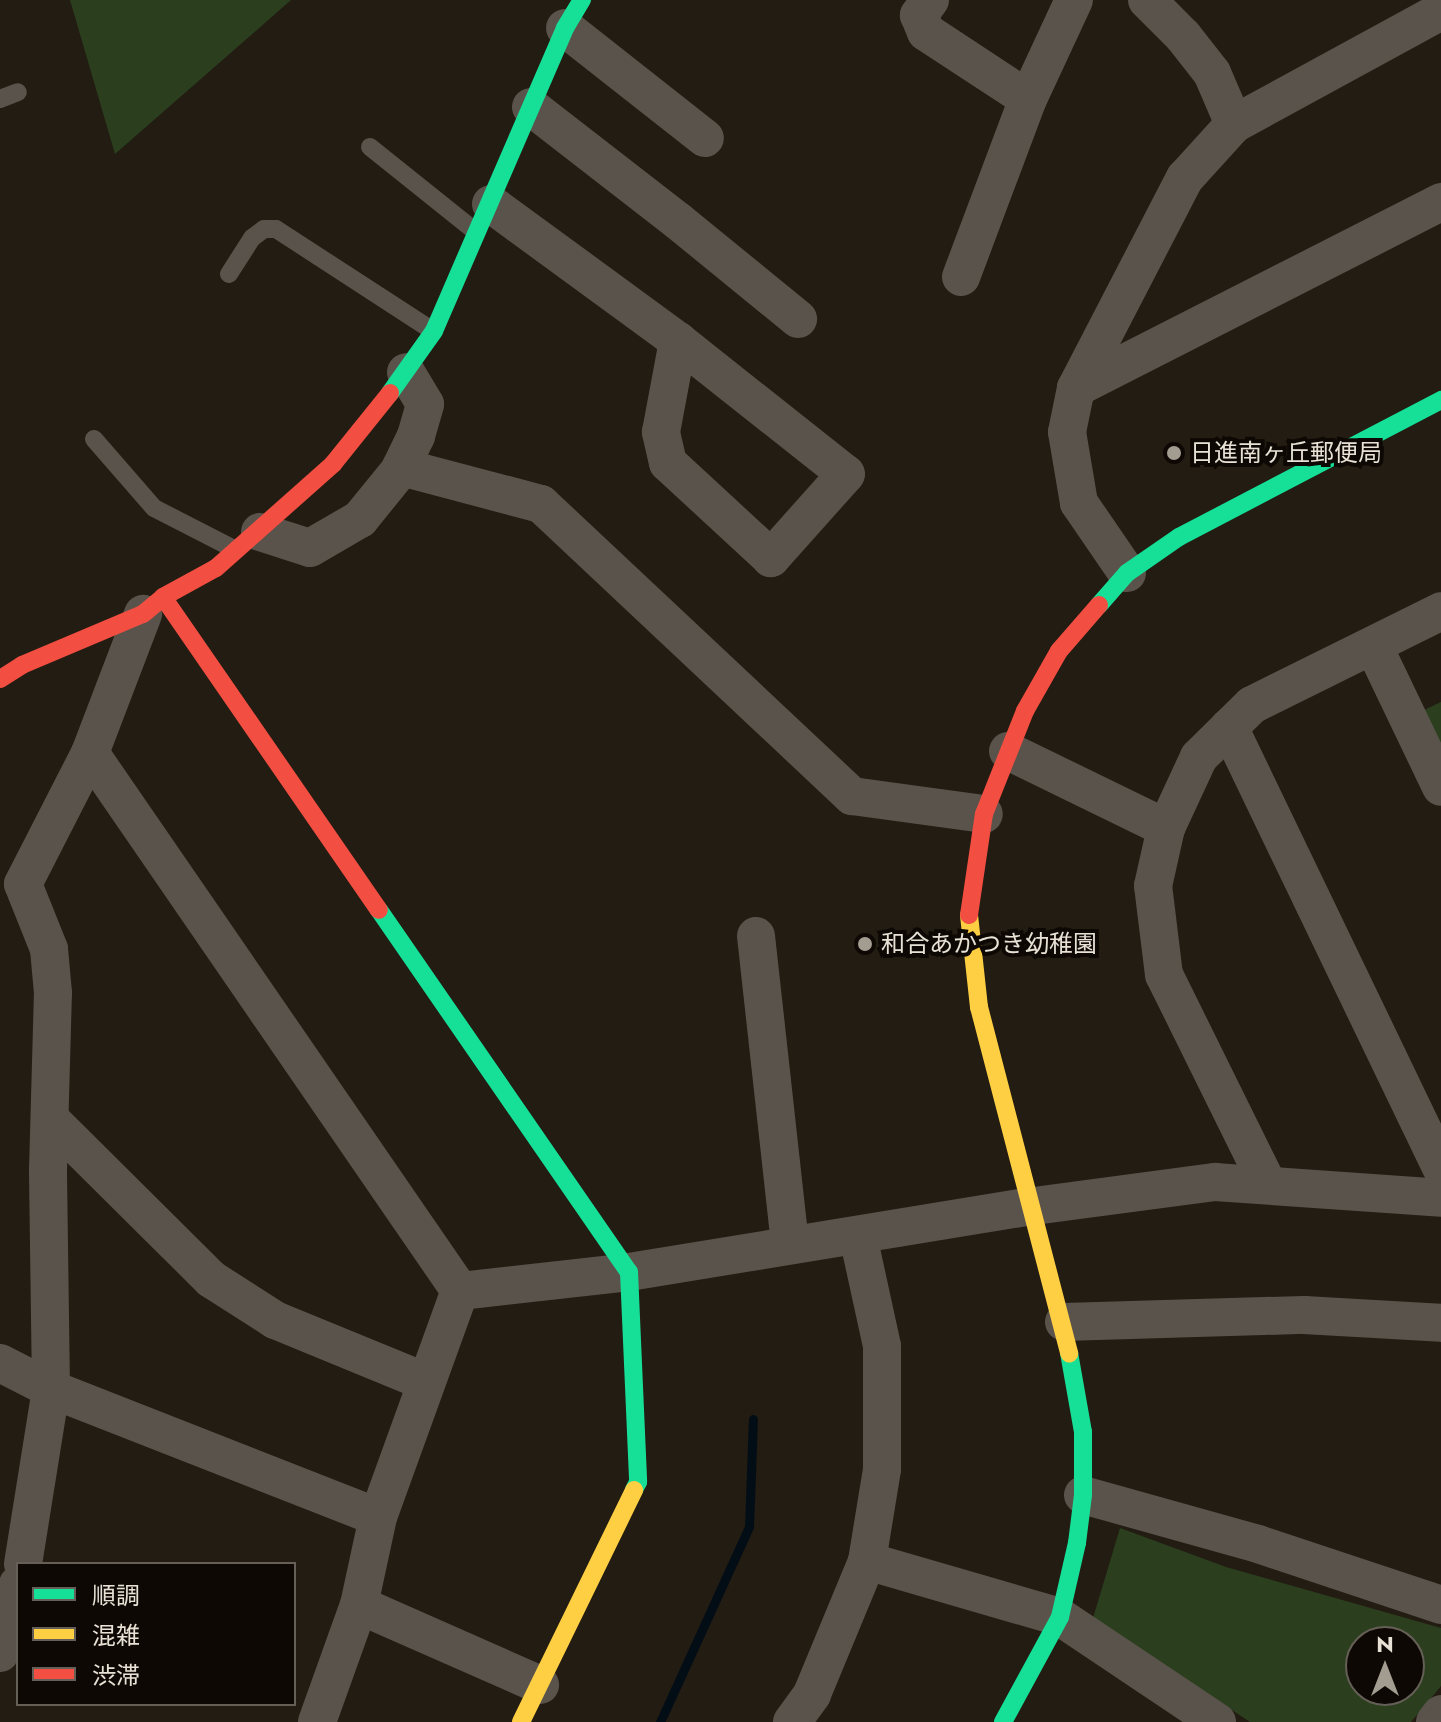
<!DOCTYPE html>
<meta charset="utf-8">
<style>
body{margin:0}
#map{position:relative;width:1441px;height:1722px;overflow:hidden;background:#221c12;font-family:Jost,"Noto Sans JP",sans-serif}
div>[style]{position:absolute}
.green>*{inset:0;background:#2b3f1e}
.stream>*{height:9px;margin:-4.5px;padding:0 4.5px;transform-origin:4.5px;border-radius:4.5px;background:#030d16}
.lane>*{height:18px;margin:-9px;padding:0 9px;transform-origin:9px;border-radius:9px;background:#5a534b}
.street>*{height:38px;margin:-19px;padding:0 19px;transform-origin:19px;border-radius:19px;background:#5a534b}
.fast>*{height:18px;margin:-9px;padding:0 9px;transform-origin:9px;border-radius:9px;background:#16e098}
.slow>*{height:18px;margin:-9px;padding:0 9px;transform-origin:9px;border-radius:9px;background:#ffcf43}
.jam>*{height:18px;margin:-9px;padding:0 9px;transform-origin:9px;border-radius:9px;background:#f24e42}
.dots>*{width:22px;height:22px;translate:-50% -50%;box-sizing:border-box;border:4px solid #0d0803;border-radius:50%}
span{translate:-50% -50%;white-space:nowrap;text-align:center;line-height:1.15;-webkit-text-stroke:8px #0d0803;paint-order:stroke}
.poi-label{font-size:24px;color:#e8e1d6}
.left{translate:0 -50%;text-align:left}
.legend{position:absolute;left:16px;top:1562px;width:280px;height:144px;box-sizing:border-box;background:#0d0803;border:2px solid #655f57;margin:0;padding:10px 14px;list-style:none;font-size:24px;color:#e8e1d6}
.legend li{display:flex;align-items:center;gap:16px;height:40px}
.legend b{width:40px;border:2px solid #655f57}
.north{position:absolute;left:1345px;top:1626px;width:80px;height:80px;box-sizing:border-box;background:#0d0803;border:2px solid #655f57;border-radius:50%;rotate:0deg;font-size:22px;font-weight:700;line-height:32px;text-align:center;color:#e8e1d6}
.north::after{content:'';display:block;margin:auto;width:28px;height:36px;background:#a39c91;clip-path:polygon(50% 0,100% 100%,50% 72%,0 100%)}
</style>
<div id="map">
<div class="green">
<div style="clip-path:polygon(70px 0,291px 0,115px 154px)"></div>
<div style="clip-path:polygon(1441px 702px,1441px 757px,1420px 712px)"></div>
<div style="clip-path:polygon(evenodd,1120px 1528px,1226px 1567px,1441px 1628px,1441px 1686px,1411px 1722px,1250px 1722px,1093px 1618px,1120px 1528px,1361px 1642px,1409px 1642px,1409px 1690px,1361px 1690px,1361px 1642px)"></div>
</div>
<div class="stream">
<div style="left:660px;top:1722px;width:214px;rotate:-65.5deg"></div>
<div style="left:749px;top:1527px;width:108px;rotate:-87.9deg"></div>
</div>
<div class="lane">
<div style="left:0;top:99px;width:19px;rotate:-21deg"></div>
<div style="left:370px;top:147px;width:136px;rotate:38.7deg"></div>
<div style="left:229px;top:274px;width:43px;rotate:-57.4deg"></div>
<div style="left:252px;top:238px;width:15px;rotate:-37deg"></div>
<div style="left:264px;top:229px;width:12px"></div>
<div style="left:276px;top:229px;width:187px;rotate:33deg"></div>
<div style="left:94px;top:439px;width:91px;rotate:49deg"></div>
<div style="left:154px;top:508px;width:92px;rotate:27.1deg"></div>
</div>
<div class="street">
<div style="left:930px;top:0;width:19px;rotate:126deg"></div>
<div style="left:919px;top:15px;width:18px;rotate:68deg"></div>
<div style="left:926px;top:32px;width:122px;rotate:33.3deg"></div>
<div style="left:1028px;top:99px;width:109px;rotate:-65.1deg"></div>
<div style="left:1147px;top:0;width:51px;rotate:45deg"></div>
<div style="left:1183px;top:36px;width:47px;rotate:51.9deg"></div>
<div style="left:1212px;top:73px;width:56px;rotate:66.7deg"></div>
<div style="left:565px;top:28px;width:178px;rotate:38.2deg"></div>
<div style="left:531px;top:107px;width:186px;rotate:37.8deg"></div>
<div style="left:678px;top:221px;width:155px;rotate:39.2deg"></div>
<div style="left:491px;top:204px;width:232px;rotate:36.2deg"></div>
<div style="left:678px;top:341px;width:214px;rotate:38.4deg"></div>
<div style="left:846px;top:474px;width:113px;rotate:131.8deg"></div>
<div style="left:771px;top:558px;width:140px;rotate:-137.3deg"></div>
<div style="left:668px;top:463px;width:32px;rotate:-103deg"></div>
<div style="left:661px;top:432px;width:93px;rotate:-79.4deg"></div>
<div style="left:961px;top:277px;width:190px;rotate:-69.4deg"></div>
<div style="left:1076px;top:388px;width:410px;rotate:-27deg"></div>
<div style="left:401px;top:467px;width:145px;rotate:14.8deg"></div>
<div style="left:541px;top:504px;width:427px;rotate:43.2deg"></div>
<div style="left:852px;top:796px;width:133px;rotate:7.8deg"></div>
<div style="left:260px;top:532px;width:52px;rotate:17.7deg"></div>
<div style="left:310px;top:548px;width:58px;rotate:-30.1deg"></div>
<div style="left:360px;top:519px;width:62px;rotate:-50.9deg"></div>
<div style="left:399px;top:471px;width:39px;rotate:-64deg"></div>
<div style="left:416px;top:436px;width:33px;rotate:-74deg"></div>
<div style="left:425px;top:404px;width:37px;rotate:-121deg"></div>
<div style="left:1127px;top:573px;width:85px;rotate:-124.4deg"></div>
<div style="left:1079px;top:503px;width:72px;rotate:-99.6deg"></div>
<div style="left:1067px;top:432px;width:45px;rotate:-78.4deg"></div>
<div style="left:1076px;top:388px;width:237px;rotate:-62.6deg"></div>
<div style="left:1185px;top:178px;width:73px;rotate:-47.8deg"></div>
<div style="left:1234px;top:124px;width:236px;rotate:-28.6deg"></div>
<div style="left:1374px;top:647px;width:155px;rotate:64.4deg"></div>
<div style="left:1229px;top:727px;width:489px;rotate:64.3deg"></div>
<div style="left:1008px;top:751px;width:176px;rotate:26deg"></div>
<div style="left:90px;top:753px;width:653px;rotate:55.48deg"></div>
<div style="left:756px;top:936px;width:311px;rotate:83.7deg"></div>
<div style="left:50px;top:1119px;width:227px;rotate:44.8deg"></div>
<div style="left:211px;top:1279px;width:76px;rotate:32.6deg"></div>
<div style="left:275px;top:1320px;width:163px;rotate:22.3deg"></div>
<div style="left:1268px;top:1185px;width:234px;rotate:-116.3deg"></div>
<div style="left:1164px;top:975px;width:90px;rotate:-97deg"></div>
<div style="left:1153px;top:886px;width:59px;rotate:-77.4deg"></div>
<div style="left:1166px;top:828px;width:78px;rotate:-65.1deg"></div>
<div style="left:1199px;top:757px;width:74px;rotate:-44.5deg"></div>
<div style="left:1252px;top:705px;width:211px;rotate:-26.4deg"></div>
<div style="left:460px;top:1291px;width:170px;rotate:-6.4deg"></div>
<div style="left:629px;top:1272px;width:410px;rotate:-9.3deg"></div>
<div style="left:1034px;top:1206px;width:183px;rotate:-7.6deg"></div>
<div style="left:1215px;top:1182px;width:227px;rotate:4deg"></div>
<div style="left:1064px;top:1322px;width:240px;rotate:-1.7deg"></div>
<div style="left:1304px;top:1315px;width:137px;rotate:3.3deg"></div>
<div style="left:0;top:1363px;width:57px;rotate:27deg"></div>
<div style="left:51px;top:1389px;width:351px;rotate:21.4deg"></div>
<div style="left:1083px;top:1495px;width:182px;rotate:15.6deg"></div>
<div style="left:1258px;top:1544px;width:193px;rotate:18.4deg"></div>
<div style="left:867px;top:1561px;width:201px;rotate:16.2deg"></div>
<div style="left:1060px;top:1617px;width:189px;rotate:33.8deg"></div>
<div style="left:23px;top:1564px;width:177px;rotate:-80.9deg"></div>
<div style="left:51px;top:1389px;width:219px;rotate:-90.8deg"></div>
<div style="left:48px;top:1170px;width:177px;rotate:-88.4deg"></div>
<div style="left:53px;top:993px;width:44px;rotate:-95.2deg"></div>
<div style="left:49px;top:949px;width:70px;rotate:-111.8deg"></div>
<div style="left:23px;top:884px;width:147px;rotate:-62.9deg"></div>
<div style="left:90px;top:753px;width:149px;rotate:-69.1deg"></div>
<div style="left:359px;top:1605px;width:198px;rotate:23.8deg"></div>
<div style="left:0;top:1653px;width:71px;rotate:-75.4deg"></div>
<div style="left:317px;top:1722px;width:124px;rotate:-70.3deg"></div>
<div style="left:359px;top:1605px;width:90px;rotate:-77.8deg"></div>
<div style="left:378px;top:1517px;width:240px;rotate:-70.1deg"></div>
<div style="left:792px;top:1722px;width:34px;rotate:-54deg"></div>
<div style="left:812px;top:1694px;width:144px;rotate:-67.5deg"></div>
<div style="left:867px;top:1561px;width:93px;rotate:-80.7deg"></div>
<div style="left:882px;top:1469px;width:123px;rotate:-90deg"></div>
<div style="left:882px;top:1346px;width:113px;rotate:-102.3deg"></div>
<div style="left:1435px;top:1722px;width:10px;rotate:-53deg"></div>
</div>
<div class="fast">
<div style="left:390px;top:393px;width:76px;rotate:-54.6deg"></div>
<div style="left:434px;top:331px;width:330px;rotate:-66.6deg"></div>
<div style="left:565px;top:28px;width:33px;rotate:-59deg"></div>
<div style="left:1099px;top:605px;width:43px;rotate:-48.8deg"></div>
<div style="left:1127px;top:573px;width:63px;rotate:-34.7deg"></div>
<div style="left:1179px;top:537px;width:296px;rotate:-27.6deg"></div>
<div style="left:379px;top:910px;width:440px;rotate:55.4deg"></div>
<div style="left:629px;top:1272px;width:210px;rotate:87.5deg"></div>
<div style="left:638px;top:1482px;width:9px;rotate:117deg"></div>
<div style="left:1003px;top:1722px;width:119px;rotate:-61.5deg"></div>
<div style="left:1060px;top:1617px;width:76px;rotate:-77.1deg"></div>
<div style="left:1077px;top:1543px;width:48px;rotate:-82.9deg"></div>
<div style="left:1083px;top:1495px;width:63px;rotate:-90deg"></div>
<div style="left:1083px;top:1432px;width:80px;rotate:-100deg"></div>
</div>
<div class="slow">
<div style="left:969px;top:915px;width:93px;rotate:83.8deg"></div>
<div style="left:979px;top:1007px;width:358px;rotate:75.4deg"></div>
<div style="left:521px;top:1722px;width:258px;rotate:-64deg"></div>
</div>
<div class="jam">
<div style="left:163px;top:597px;width:380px;rotate:55.4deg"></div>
<div style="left:0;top:679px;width:26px;rotate:-32deg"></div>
<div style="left:22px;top:665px;width:131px;rotate:-22.9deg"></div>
<div style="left:143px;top:614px;width:26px;rotate:-40deg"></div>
<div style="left:163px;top:597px;width:60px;rotate:-28.7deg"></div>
<div style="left:216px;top:568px;width:157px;rotate:-41.6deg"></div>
<div style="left:333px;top:464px;width:91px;rotate:-51.2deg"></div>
<div style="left:969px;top:915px;width:102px;rotate:-81.6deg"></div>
<div style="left:984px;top:814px;width:111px;rotate:-68.3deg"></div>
<div style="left:1025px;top:711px;width:69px;rotate:-60.5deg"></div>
<div style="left:1059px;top:651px;width:61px;rotate:-49deg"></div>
</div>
<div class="dots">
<div style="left:1174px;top:453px;background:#a39c91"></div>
<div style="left:865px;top:944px;background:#a39c91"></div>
</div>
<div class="poi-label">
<span class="left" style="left:1190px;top:453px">日進南ヶ丘郵便局</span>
<span class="left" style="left:881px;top:944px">和合あかつき幼稚園</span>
</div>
<ul class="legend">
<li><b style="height:10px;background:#16e098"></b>順調</li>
<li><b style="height:10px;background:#ffcf43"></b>混雑</li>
<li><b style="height:10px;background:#f24e42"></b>渋滞</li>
</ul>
<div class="north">N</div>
</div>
